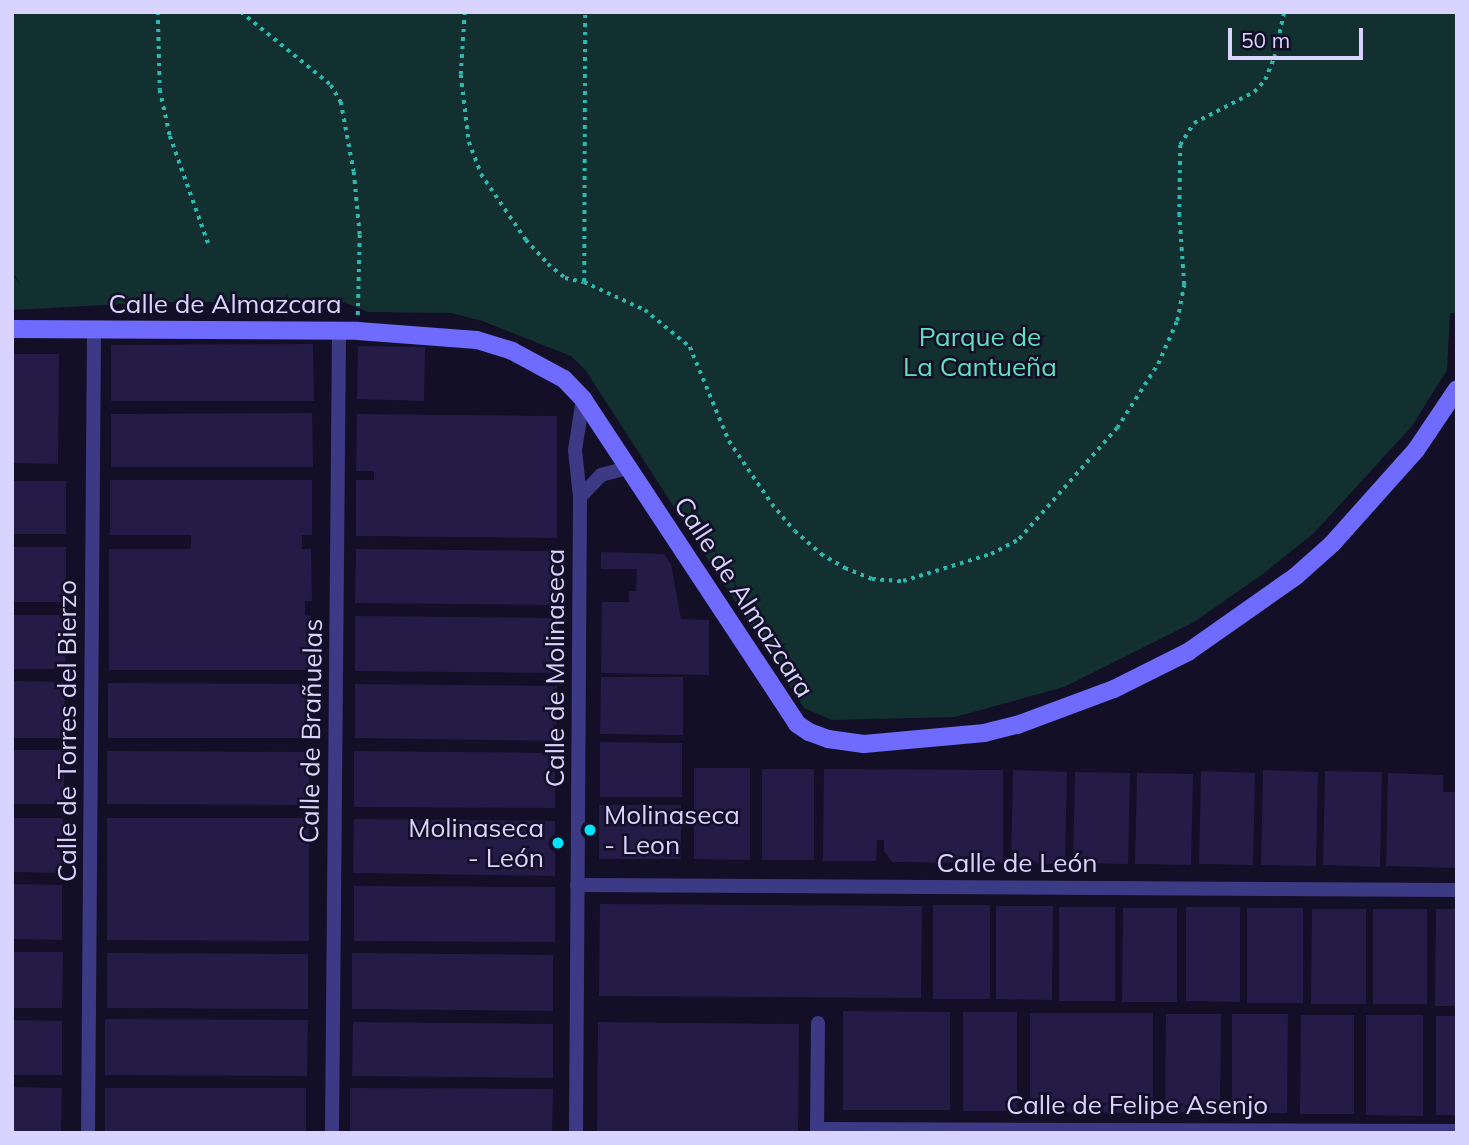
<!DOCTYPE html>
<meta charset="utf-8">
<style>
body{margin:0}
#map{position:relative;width:1469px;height:1145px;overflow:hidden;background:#130f26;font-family:Mulish,sans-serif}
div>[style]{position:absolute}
.green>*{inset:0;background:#12302f}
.building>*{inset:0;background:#241b47}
.path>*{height:3.5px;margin-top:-1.75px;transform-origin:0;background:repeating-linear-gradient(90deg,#2fb8b0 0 3.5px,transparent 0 8.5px)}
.street>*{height:14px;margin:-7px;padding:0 7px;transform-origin:7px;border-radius:7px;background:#3d3a85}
.secondary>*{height:18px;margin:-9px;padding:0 9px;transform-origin:9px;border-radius:9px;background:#6f6bff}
.dots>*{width:19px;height:19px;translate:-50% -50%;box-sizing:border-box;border:4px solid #130f26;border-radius:50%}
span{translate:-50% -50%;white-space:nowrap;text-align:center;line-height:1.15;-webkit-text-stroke:5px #130f26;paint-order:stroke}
.street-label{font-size:26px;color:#d9d4ff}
.park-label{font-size:26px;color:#5fe0c0}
.poi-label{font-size:26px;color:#d9d4ff}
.left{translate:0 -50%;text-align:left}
.right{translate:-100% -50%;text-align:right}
.frame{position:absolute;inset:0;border:14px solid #d9d4ff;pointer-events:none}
.scale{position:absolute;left:1228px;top:28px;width:135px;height:32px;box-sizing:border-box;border:4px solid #d9d4ff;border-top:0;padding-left:9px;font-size:21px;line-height:24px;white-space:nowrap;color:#d9d4ff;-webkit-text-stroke:5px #130f26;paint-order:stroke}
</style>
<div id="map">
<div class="green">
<div style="clip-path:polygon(12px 12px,1457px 12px,1457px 313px,1450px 313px,1447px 370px,1412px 426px,1314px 533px,1263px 574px,1194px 622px,1064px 687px,955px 717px,832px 720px,804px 708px,586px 371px,571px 356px,482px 321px,451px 313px,368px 312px,344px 302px,162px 302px,12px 310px,12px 274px,22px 286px,12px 271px)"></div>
</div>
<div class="building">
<div style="clip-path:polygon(313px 344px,314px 401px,111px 401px,111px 345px)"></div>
<div style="clip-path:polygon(358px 346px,425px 347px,424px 401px,357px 399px)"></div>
<div style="clip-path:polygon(12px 354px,59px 354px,58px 464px,12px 463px)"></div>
<div style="clip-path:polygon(312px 413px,313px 467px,111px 467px,111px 414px)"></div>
<div style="clip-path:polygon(357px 414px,557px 416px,557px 538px,356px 536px,356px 480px,374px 480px,374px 471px,356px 471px)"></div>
<div style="clip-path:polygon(110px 480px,312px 480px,312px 535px,302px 535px,302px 549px,311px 549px,312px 601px,305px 601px,305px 615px,311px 616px,311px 670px,109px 670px,109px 549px,191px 549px,191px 535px,110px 535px)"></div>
<div style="clip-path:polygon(12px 481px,66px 481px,66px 534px,12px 534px)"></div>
<div style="clip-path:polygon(12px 547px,66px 547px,66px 602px,12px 602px)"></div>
<div style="clip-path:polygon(356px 549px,557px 551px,557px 605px,355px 603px)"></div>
<div style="clip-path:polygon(601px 552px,664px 554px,671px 564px,681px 619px,709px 620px,709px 675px,601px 673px,602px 602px,629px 602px,629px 591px,636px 591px,637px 569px,601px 569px)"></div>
<div style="clip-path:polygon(12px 615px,66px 615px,65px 669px,12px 669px)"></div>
<div style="clip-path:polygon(355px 616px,557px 618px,556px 673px,355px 671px)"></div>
<div style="clip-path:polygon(601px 677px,683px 677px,683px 735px,600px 734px)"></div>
<div style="clip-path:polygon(12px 681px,65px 682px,64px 738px,12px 738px)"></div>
<div style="clip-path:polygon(108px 683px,310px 684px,310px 738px,108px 738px)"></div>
<div style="clip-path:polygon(355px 684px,557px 686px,556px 741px,355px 738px)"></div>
<div style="clip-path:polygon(600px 742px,682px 743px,682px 797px,600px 797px)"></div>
<div style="clip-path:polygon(12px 750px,64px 750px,64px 804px,12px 804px)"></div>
<div style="clip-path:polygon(107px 751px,309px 752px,309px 805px,107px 804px)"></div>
<div style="clip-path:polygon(354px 751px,555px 753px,555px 808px,354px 807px)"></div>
<div style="clip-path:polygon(694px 768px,750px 768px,750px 860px,694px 859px)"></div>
<div style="clip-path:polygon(762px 769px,814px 769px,814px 860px,762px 860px)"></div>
<div style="clip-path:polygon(824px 769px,1003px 770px,1003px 863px,892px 862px,884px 851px,884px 840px,877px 840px,876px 861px,823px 861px)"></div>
<div style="clip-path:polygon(1013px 770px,1067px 772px,1065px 864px,1011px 863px)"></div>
<div style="clip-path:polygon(1263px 770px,1318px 772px,1316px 866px,1261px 865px)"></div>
<div style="clip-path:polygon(1201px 771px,1255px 773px,1253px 865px,1199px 864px)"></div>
<div style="clip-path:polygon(1325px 771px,1382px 772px,1380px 867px,1323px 865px)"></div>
<div style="clip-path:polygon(1075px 772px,1130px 773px,1128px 864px,1073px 863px)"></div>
<div style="clip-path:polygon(1137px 773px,1193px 774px,1191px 865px,1135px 864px)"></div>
<div style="clip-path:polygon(1388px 773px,1443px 775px,1443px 792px,1457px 792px,1457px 868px,1386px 866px)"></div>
<div style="clip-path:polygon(599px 805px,681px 805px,681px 859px,599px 859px)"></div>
<div style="clip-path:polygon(12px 818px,63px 818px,63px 873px,12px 872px)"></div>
<div style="clip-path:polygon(107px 818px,309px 818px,309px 941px,107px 940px)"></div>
<div style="clip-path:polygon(354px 819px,555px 821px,555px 876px,353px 873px)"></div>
<div style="clip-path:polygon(12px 884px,62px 885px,62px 940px,12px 939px)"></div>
<div style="clip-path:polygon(354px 886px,555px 887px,555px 942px,354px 941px)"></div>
<div style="clip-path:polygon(600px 904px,922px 906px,921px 998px,599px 996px)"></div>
<div style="clip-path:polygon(933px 905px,990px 905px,990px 999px,933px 999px)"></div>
<div style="clip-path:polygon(996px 906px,1053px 906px,1052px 1000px,996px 999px)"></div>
<div style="clip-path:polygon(1059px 907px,1115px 907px,1115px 1001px,1059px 1001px)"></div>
<div style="clip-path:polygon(1186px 907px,1240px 907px,1240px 1002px,1186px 1001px)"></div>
<div style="clip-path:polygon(1123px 908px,1177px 908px,1177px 1002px,1122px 1002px)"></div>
<div style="clip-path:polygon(1247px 908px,1303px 908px,1303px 1003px,1247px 1003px)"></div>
<div style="clip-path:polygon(1312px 909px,1366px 909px,1366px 1004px,1311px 1004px)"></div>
<div style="clip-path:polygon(1373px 909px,1427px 909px,1427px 1004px,1373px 1004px)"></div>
<div style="clip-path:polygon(1436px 909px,1457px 909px,1457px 1006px,1435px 1006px)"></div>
<div style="clip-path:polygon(12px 952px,63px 952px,62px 1008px,12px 1008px)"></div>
<div style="clip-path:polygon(107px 953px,308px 954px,308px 1009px,107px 1008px)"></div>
<div style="clip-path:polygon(352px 953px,553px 955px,553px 1011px,352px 1009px)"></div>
<div style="clip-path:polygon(843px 1011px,950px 1012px,950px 1110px,843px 1110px)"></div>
<div style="clip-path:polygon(963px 1012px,1017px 1012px,1017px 1111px,963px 1111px)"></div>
<div style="clip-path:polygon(1030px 1013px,1153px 1013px,1153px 1113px,1030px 1112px)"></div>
<div style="clip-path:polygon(1166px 1014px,1221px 1014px,1220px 1113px,1165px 1112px)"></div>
<div style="clip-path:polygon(1232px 1014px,1288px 1014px,1287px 1113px,1232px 1113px)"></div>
<div style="clip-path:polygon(1301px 1015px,1354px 1015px,1354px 1114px,1300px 1114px)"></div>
<div style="clip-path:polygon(1366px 1015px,1423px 1015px,1423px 1116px,1366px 1115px)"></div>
<div style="clip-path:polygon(1436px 1016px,1457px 1016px,1457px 1115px,1436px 1115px)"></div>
<div style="clip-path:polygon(105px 1019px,308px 1020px,307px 1076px,105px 1075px)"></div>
<div style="clip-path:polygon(12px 1020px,62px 1021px,62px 1075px,12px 1075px)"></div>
<div style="clip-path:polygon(353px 1022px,553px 1024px,553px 1078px,352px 1076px)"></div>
<div style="clip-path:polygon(598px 1022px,799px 1024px,798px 1133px,597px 1133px)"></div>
<div style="clip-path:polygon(12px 1087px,62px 1088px,61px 1133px,12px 1133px)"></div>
<div style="clip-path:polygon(105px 1088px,306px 1088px,306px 1133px,105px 1133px)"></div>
<div style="clip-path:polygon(350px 1088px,553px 1089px,552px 1133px,350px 1133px)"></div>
</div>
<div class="path">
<div style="left:158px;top:12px;width:78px;rotate:88.5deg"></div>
<div style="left:160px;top:90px;width:47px;rotate:77.7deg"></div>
<div style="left:170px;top:136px;width:114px;rotate:70.4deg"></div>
<div style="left:241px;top:12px;width:116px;rotate:39deg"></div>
<div style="left:331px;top:85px;width:20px;rotate:60deg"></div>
<div style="left:341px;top:102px;width:71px;rotate:79.5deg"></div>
<div style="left:354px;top:172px;width:63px;rotate:84.6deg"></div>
<div style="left:360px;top:235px;width:81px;rotate:91.4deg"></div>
<div style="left:465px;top:12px;width:63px;rotate:93.6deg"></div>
<div style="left:461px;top:75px;width:67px;rotate:83.2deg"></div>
<div style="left:469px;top:142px;width:34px;rotate:69deg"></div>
<div style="left:481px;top:174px;width:80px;rotate:55.7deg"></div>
<div style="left:526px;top:240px;width:33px;rotate:47deg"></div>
<div style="left:548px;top:264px;width:22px;rotate:39deg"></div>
<div style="left:565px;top:278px;width:19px;rotate:12deg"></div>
<div style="left:584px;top:282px;width:67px;rotate:24.7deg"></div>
<div style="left:645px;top:310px;width:58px;rotate:39.4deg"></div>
<div style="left:690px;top:347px;width:102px;rotate:67.5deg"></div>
<div style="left:729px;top:441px;width:76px;rotate:55.7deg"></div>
<div style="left:772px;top:504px;width:35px;rotate:50deg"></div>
<div style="left:795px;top:531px;width:35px;rotate:41deg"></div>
<div style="left:821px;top:554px;width:28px;rotate:30deg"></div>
<div style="left:845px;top:568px;width:29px;rotate:22deg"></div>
<div style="left:872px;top:579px;width:31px;rotate:4deg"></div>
<div style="left:903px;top:581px;width:92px;rotate:-17.1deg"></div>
<div style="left:991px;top:554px;width:32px;rotate:-28deg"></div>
<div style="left:1019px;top:539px;width:148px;rotate:-48.6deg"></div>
<div style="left:1117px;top:428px;width:76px;rotate:-57.4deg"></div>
<div style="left:1158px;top:364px;width:47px;rotate:-66.2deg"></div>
<div style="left:1177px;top:321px;width:37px;rotate:-79deg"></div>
<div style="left:1184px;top:285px;width:69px;rotate:-94.1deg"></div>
<div style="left:1179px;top:216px;width:71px;rotate:-89.2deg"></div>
<div style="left:1180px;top:145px;width:26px;rotate:-58deg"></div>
<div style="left:1194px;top:123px;width:68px;rotate:-27.3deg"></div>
<div style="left:1254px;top:92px;width:16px;rotate:-47deg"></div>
<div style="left:1265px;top:80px;width:24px;rotate:-68deg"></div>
<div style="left:1274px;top:58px;width:47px;rotate:-77.7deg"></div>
<div style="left:584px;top:282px;width:270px;rotate:-89.8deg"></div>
</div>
<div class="street">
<div style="left:580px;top:497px;width:30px;rotate:-46deg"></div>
<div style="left:601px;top:475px;width:28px;rotate:-15deg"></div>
<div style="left:577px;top:885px;width:880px;rotate:0.33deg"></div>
<div style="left:817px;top:1129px;width:640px;rotate:0.18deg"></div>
<div style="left:88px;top:1133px;width:804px;rotate:-89.57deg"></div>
<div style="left:332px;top:1133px;width:802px;rotate:-89.5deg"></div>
<div style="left:576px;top:1133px;width:636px;rotate:-89.64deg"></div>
<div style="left:580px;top:497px;width:47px;rotate:-96.1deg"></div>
<div style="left:575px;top:450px;width:52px;rotate:-81.1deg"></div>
<div style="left:817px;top:1133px;width:110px;rotate:-89.5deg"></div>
</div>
<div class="secondary">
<div style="left:12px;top:329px;width:346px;rotate:0.3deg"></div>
<div style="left:358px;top:331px;width:119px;rotate:4.3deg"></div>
<div style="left:477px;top:340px;width:37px;rotate:17deg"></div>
<div style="left:512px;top:351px;width:59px;rotate:28.3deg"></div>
<div style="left:564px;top:379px;width:28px;rotate:46deg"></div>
<div style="left:583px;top:399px;width:389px;rotate:56.6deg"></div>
<div style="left:797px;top:724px;width:14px;rotate:34deg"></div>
<div style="left:809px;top:732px;width:20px;rotate:20deg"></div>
<div style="left:828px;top:739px;width:36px;rotate:8deg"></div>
<div style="left:864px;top:744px;width:121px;rotate:-5.2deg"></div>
<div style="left:984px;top:733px;width:34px;rotate:-14deg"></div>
<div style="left:1017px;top:725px;width:103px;rotate:-20.4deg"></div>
<div style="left:1114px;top:689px;width:83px;rotate:-26.6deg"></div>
<div style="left:1188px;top:652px;width:132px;rotate:-35.1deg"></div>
<div style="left:1296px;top:576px;width:48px;rotate:-41.6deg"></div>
<div style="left:1332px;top:544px;width:126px;rotate:-48.2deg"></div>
<div style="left:1416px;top:450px;width:73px;rotate:-56.1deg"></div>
</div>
<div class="dots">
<div style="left:590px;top:830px;background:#00e5ff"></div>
<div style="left:558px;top:843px;background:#00e5ff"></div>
</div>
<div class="street-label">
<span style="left:225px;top:304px">Calle de Almazcara</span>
<span style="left:744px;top:597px;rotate:57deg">Calle de Almazcara</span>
<span style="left:555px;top:668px;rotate:-90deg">Calle de Molinaseca</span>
<span style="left:67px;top:731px;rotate:-90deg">Calle de Torres del Bierzo</span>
<span style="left:311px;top:731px;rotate:-89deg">Calle de Brañuelas</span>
<span style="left:1017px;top:863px">Calle de León</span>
<span style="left:1137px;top:1105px">Calle de Felipe Asenjo</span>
</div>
<div class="park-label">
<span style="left:980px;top:352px">Parque de<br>La Cantueña</span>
</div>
<div class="poi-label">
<span class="left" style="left:604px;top:830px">Molinaseca<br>- Leon</span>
<span class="right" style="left:544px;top:843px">Molinaseca<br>- León</span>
</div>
<div class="frame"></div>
<div class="scale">50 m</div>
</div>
